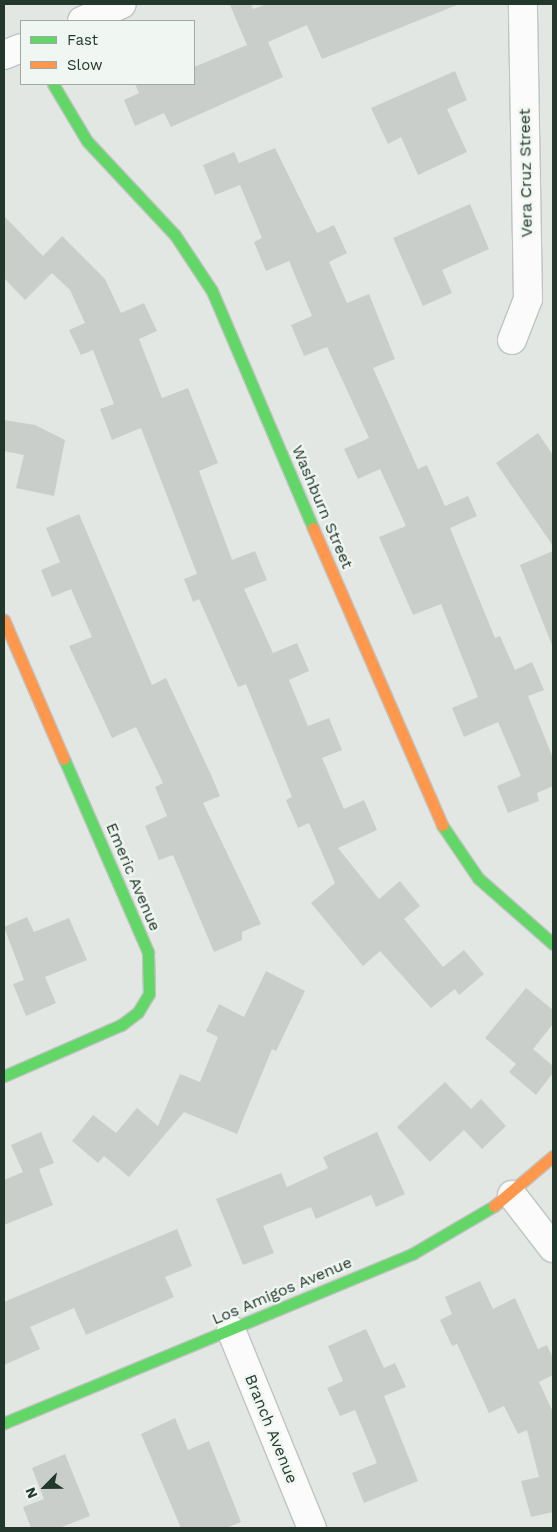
<!DOCTYPE html>
<style>
body{margin:0}
#map{position:relative;width:557px;height:1532px;overflow:hidden;background:#e2e7e4;font-family:"Work Sans",sans-serif}
div>[style]{position:absolute}
.building>*{inset:0;background:#c9cecb}
.roads{filter:drop-shadow(1px 0 #bfc4c1) drop-shadow(-1px 0 #bfc4c1) drop-shadow(0 1px #bfc4c1) drop-shadow(0 -1px #bfc4c1)}
.street>*{height:28px;margin:-14px;padding:0 14px;transform-origin:14px;border-radius:14px;background:#fbfbfb}
.fast>*{height:11px;margin:-5.5px;padding:0 5.5px;transform-origin:5.5px;border-radius:5.5px;background:#63d668}
.slow>*{height:11px;margin:-5.5px;padding:0 5.5px;transform-origin:5.5px;border-radius:5.5px;background:#ff974d}
span{translate:-50% -50%;white-space:nowrap;text-align:center;line-height:1.15;-webkit-text-stroke:4.5px #f0f6f1;paint-order:stroke}
.street-label{font-size:16px;color:#22382d}
.frame{position:absolute;inset:0;border:5px solid #22382d;pointer-events:none}
.legend{position:absolute;left:20px;top:20px;width:175px;height:65px;box-sizing:border-box;background:#f0f6f1;border:1px solid #9eaaa3;margin:0;padding:6px 9px;list-style:none;font-size:15px;color:#22382d}
.legend li{display:flex;align-items:center;gap:10px;height:25px}
.legend b{width:25px;border:1px solid #9eaaa3}
.north{position:absolute;left:20px;top:1462px;width:50px;height:50px;-webkit-text-stroke:4px #f0f6f1;paint-order:stroke;rotate:247deg;font-size:14px;font-weight:700;line-height:20px;text-align:center;color:#22382d}
.north::after{content:'';display:block;margin:auto;width:18px;height:22px;background:#22382d;clip-path:polygon(50% 0,100% 100%,50% 72%,0 100%)}
</style>
<div id="map">
<div class="building">
<div style="clip-path:polygon(234px 4px,251px 4px,253px 9px,267px 4px,457px 5px,322px 59px,307px 25px,268px 42px,283px 77px,171px 127px,164px 113px,135px 126px,124px 100px,139px 93px,135px 84px,194px 84px,194px 67px,247px 45px,230px 5px)"></div>
<div style="clip-path:polygon(455px 71px,467px 100px,447px 109px,467px 152px,418px 175px,401px 137px,388px 144px,371px 108px)"></div>
<div style="clip-path:polygon(275px 148px,317px 233px,334px 225px,347px 253px,329px 262px,347px 303px,369px 294px,395px 359px,373px 368px,418px 469px,427px 465px,445px 506px,468px 496px,477px 516px,450px 528px,495px 638px,500px 636px,515px 670px,532px 662px,544px 690px,528px 696px,553px 758px,553px 786px,537px 793px,539px 801px,508px 813px,497px 786px,521px 776px,498px 722px,464px 737px,452px 708px,478px 697px,441px 604px,413px 615px,379px 537px,406px 526px,380px 469px,358px 479px,344px 449px,369px 438px,327px 347px,304px 356px,291px 325px,312px 316px,289px 261px,266px 271px,254px 242px,262px 238px,240px 185px,215px 195px,203px 165px,234px 152px,239px 163px)"></div>
<div style="clip-path:polygon(470px 204px,489px 249px,442px 270px,452px 293px,423px 306px,393px 238px)"></div>
<div style="clip-path:polygon(4px 216px,43px 256px,62px 236px,105px 279px,121px 313px,144px 303px,157px 331px,139px 339px,162px 398px,188px 388px,218px 463px,199px 471px,232px 560px,255px 551px,267px 580px,244px 589px,273px 653px,297px 643px,309px 671px,289px 680px,308px 726px,329px 718px,342px 750px,322px 758px,344px 809px,364px 800px,377px 830px,338px 848px,379px 899px,400px 881px,420px 906px,404px 919px,443px 967px,464px 950px,484px 974px,459px 995px,455px 989px,431px 1008px,380px 951px,363px 966px,311px 903px,335px 883px,309px 823px,298px 828px,286px 800px,292px 797px,246px 684px,238px 687px,199px 599px,193px 602px,184px 579px,197px 574px,141px 428px,112px 440px,100px 409px,114px 404px,93px 350px,81px 355px,69px 330px,85px 323px,70px 290px,52px 273px,25px 300px,4px 278px)"></div>
<div style="clip-path:polygon(4px 420px,35px 425px,65px 440px,54px 496px,16px 488px,24px 455px,4px 451px)"></div>
<div style="clip-path:polygon(538px 433px,553px 455px,553px 546px,496px 463px)"></div>
<div style="clip-path:polygon(79px 514px,152px 685px,166px 678px,212px 777px,220px 796px,203px 803px,261px 924px,242px 932px,242px 940px,214px 952px,173px 855px,159px 860px,145px 826px,167px 816px,155px 787px,163px 783px,136px 727px,112px 738px,69px 646px,92px 637px,71px 589px,52px 597px,41px 570px,60px 562px,46px 528px)"></div>
<div style="clip-path:polygon(553px 551px,553px 645px,552px 645px,520px 565px)"></div>
<div style="clip-path:polygon(27px 917px,34px 932px,69px 918px,87px 960px,45px 977px,56px 1003px,26px 1016px,13px 984px,24px 980px,4px 927px)"></div>
<div style="clip-path:polygon(266px 971px,305px 991px,276px 1051px,272px 1049px,237px 1134px,184px 1112px,129px 1177px,104px 1156px,98px 1163px,72px 1141px,93px 1115px,116px 1133px,137px 1108px,158px 1126px,180px 1074px,200px 1082px,218px 1037px,206px 1031px,219px 1004px,244px 1017px)"></div>
<div style="clip-path:polygon(526px 988px,553px 1010px,553px 1024px,533px 1049px,553px 1066px,553px 1073px,536px 1095px,509px 1072px,516px 1064px,485px 1038px)"></div>
<div style="clip-path:polygon(445px 1082px,471px 1109px,481px 1099px,506px 1126px,482px 1149px,464px 1130px,430px 1162px,397px 1127px)"></div>
<div style="clip-path:polygon(41px 1132px,54px 1163px,39px 1169px,53px 1205px,4px 1225px,4px 1180px,23px 1172px,11px 1145px)"></div>
<div style="clip-path:polygon(377px 1132px,405px 1194px,376px 1207px,371px 1195px,316px 1219px,311px 1207px,263px 1226px,274px 1253px,243px 1265px,216px 1199px,281px 1173px,287px 1187px,328px 1168px,323px 1157px)"></div>
<div style="clip-path:polygon(177px 1229px,192px 1266px,165px 1277px,174px 1297px,86px 1335px,74px 1308px,30px 1327px,40px 1349px,4px 1365px,4px 1302px)"></div>
<div style="clip-path:polygon(480px 1281px,493px 1309px,515px 1298px,538px 1349px,547px 1345px,553px 1358px,553px 1375px,539px 1382px,553px 1412px,553px 1512px,531px 1517px,521px 1481px,539px 1477px,527px 1430px,518px 1434px,504px 1406px,489px 1413px,457px 1344px,452px 1346px,440px 1320px,452px 1314px,445px 1297px)"></div>
<div style="clip-path:polygon(366px 1329px,384px 1368px,395px 1363px,406px 1387px,384px 1396px,418px 1481px,364px 1503px,352px 1473px,377px 1463px,355px 1410px,340px 1416px,327px 1388px,343px 1381px,328px 1346px)"></div>
<div style="clip-path:polygon(175px 1418px,188px 1450px,209px 1441px,241px 1522px,226px 1528px,181px 1528px,141px 1434px)"></div>
<div style="clip-path:polygon(65px 1454px,90px 1516px,59px 1528px,31px 1528px,23px 1507px,44px 1499px,32px 1468px)"></div>
</div>
<div class="roads">
<div class="street">
<div style="left:82px;top:21px;width:43px;rotate:-23deg"></div>
<div style="left:4px;top:55px;width:18px;rotate:-22deg"></div>
<div style="left:512px;top:340px;width:44px;rotate:-68.7deg"></div>
<div style="left:528px;top:299px;width:295px;rotate:-91deg"></div>
<div style="left:512px;top:1195px;width:67px;rotate:52.3deg"></div>
<div style="left:231px;top:1330px;width:214px;rotate:67.8deg"></div>
</div>
<div class="fast">
<div style="left:53px;top:84px;width:66px;rotate:59.2deg"></div>
<div style="left:87px;top:141px;width:129px;rotate:46.9deg"></div>
<div style="left:175px;top:235px;width:67px;rotate:56.5deg"></div>
<div style="left:212px;top:291px;width:258px;rotate:66.9deg"></div>
<div style="left:442px;top:825px;width:64px;rotate:55.8deg"></div>
<div style="left:478px;top:878px;width:100px;rotate:41.3deg"></div>
<div style="left:4px;top:1076px;width:128px;rotate:-23.6deg"></div>
<div style="left:121px;top:1025px;width:21px;rotate:-37deg"></div>
<div style="left:138px;top:1012px;width:21px;rotate:-59deg"></div>
<div style="left:149px;top:994px;width:42px;rotate:-91.4deg"></div>
<div style="left:148px;top:952px;width:210px;rotate:-113.5deg"></div>
<div style="left:4px;top:1423px;width:442px;rotate:-22.5deg"></div>
<div style="left:412px;top:1254px;width:95px;rotate:-30.3deg"></div>
</div>
<div class="slow">
<div style="left:313px;top:528px;width:324px;rotate:66.5deg"></div>
<div style="left:4px;top:620px;width:151px;rotate:66.7deg"></div>
<div style="left:494px;top:1206px;width:77px;rotate:-40.3deg"></div>
</div>
</div>
<div class="street-label">
<span style="left:526px;top:173px;rotate:-91deg">Vera Cruz Street</span>
<span style="left:322px;top:507px;rotate:67deg">Washburn Street</span>
<span style="left:133px;top:877px;rotate:67deg">Emeric Avenue</span>
<span style="left:282px;top:1291px;rotate:-23deg">Los Amigos Avenue</span>
<span style="left:271px;top:1429px;rotate:68deg">Branch Avenue</span>
</div>
<div class="frame"></div>
<ul class="legend">
<li><b style="height:6px;background:#63d668"></b>Fast</li>
<li><b style="height:6px;background:#ff974d"></b>Slow</li>
</ul>
<div class="north">N</div>
</div>
